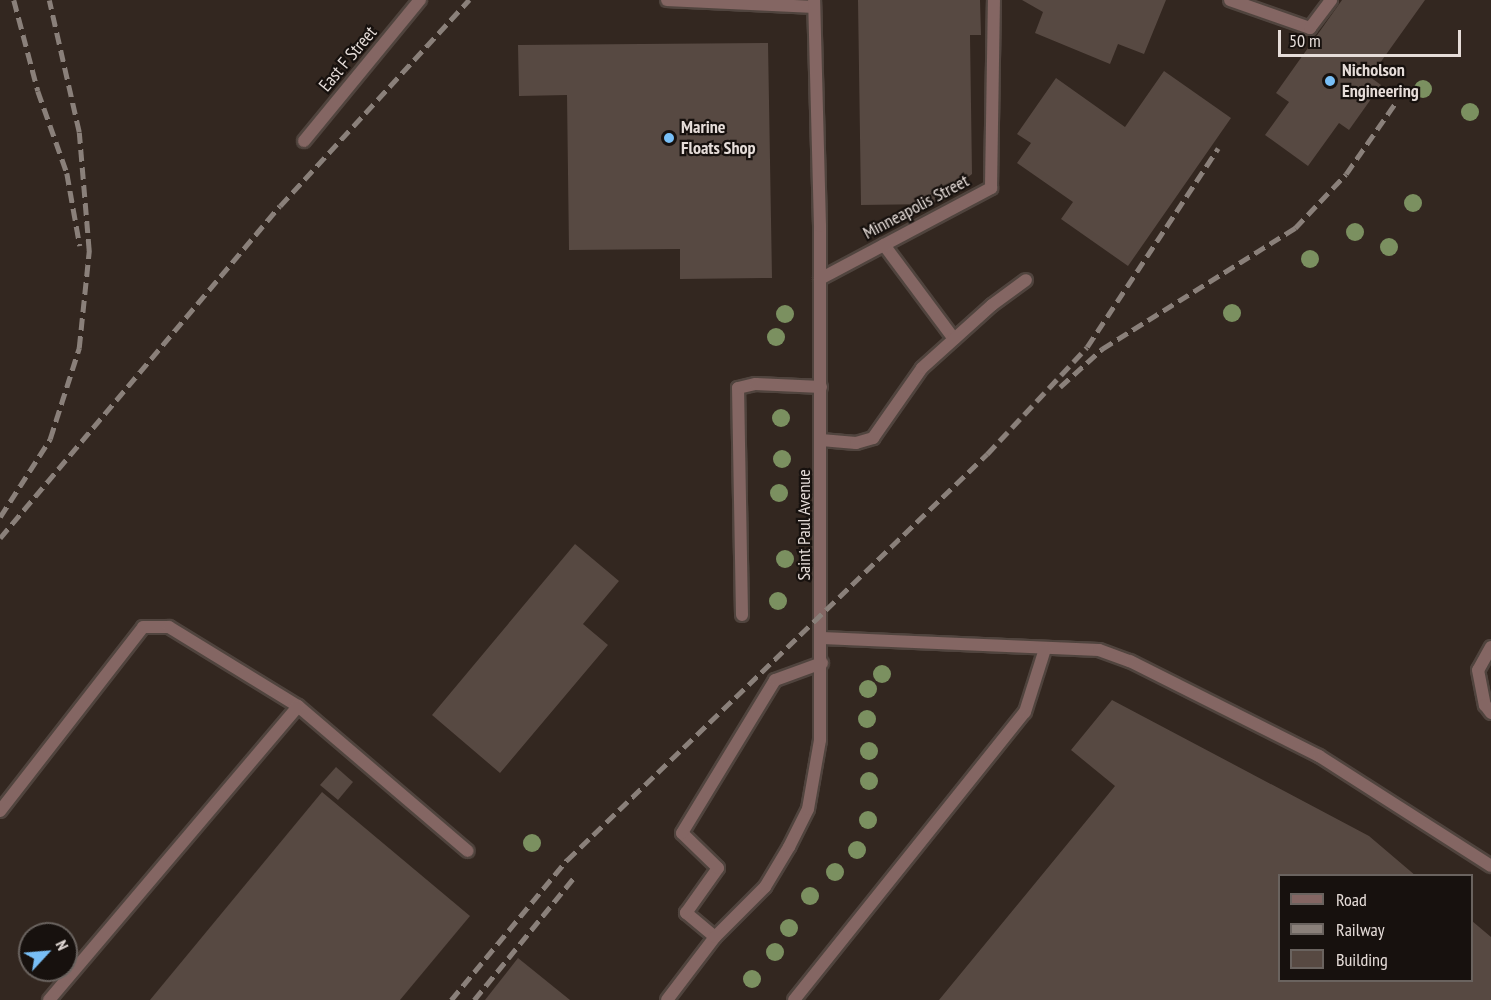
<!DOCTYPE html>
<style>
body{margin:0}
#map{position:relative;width:1491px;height:1000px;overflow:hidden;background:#332720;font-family:"PT Sans Narrow",sans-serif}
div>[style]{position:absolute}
.building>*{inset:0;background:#574942}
.roads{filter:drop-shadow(2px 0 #50443e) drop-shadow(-2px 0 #50443e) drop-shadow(0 2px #50443e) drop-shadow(0 -2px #50443e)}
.service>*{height:12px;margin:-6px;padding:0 6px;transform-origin:6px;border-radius:6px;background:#846663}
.minor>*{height:12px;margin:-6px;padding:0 6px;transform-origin:6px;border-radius:6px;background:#846663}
.tertiary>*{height:12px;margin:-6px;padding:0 6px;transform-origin:6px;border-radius:6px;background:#846663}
.rail>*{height:4.5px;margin-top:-2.25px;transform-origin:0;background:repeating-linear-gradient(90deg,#8a807a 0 12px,transparent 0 18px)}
.trees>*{width:18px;height:18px;margin:-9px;border-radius:50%;background:#7b9060}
.dots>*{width:16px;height:16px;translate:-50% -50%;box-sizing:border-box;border:3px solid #17110e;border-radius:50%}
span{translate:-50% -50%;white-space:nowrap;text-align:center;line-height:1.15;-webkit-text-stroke:4.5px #17110e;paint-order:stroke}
.street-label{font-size:18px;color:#e6ddd9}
.poi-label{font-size:18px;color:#e6ddd9;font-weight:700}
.left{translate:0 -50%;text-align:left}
.legend{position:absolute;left:1278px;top:874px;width:195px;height:108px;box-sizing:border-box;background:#17110e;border:2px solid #6a635f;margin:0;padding:8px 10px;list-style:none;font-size:18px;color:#e6ddd9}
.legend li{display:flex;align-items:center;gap:12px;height:30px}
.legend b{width:30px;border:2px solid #6a635f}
.north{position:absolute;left:18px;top:922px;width:60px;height:60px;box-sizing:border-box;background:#17110e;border:2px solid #6a635f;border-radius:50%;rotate:64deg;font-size:16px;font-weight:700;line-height:24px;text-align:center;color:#e6ddd9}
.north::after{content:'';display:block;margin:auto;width:21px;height:27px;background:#78bff7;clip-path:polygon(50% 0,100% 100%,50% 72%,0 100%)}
.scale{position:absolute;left:1278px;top:30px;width:183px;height:27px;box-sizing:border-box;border:3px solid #e6ddd9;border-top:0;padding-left:8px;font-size:18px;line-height:21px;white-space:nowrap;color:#e6ddd9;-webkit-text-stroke:4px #17110e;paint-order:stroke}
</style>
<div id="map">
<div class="building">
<div style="clip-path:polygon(858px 0,980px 0,981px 35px,970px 35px,972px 174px,933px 204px,861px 205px)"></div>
<div style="clip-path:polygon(1022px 0,1166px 0,1144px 54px,1118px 44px,1110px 64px,1035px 33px,1043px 12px)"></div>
<div style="clip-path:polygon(1342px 0,1425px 0,1370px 77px,1381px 85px,1349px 130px,1339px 123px,1308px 166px,1265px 135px,1289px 102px,1276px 93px)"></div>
<div style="clip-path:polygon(768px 43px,772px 278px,680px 279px,680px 249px,569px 250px,567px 95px,519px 96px,518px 45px)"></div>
<div style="clip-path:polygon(1164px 71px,1231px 118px,1128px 266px,1061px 219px,1073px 202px,1017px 163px,1031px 143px,1017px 134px,1056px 78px,1125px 127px)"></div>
<div style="clip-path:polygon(575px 544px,619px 581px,583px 624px,608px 645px,500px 773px,432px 715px)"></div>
<div style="clip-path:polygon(1112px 700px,1369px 836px,1416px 876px,1280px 876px,1280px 980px,1472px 980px,1472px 921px,1491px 937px,1491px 1000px,939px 1000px,1115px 786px,1071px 750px)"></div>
<div style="clip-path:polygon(336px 767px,353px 782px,338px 800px,320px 785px)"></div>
<div style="clip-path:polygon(322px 792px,470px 916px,400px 1000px,150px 1000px)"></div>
<div style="clip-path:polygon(518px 958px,570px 1000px,485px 1000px)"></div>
</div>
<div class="roads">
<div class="service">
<div style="left:667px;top:0;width:147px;rotate:2.7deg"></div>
<div style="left:884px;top:245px;width:117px;rotate:53.3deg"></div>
<div style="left:821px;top:440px;width:35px;rotate:5deg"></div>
<div style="left:856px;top:443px;width:18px;rotate:-16deg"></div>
<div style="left:873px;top:438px;width:85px;rotate:-55deg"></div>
<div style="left:922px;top:368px;width:94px;rotate:-42deg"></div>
<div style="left:992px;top:305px;width:42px;rotate:-36.3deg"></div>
<div style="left:742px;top:615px;width:227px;rotate:-91deg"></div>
<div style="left:738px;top:388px;width:18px;rotate:-13deg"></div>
<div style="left:756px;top:384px;width:65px;rotate:2.6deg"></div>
<div style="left:822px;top:638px;width:277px;rotate:2.5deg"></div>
<div style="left:1099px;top:650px;width:33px;rotate:20deg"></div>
<div style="left:1130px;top:661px;width:212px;rotate:26.7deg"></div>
<div style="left:1319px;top:756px;width:204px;rotate:32.6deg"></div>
<div style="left:1491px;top:647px;width:26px;rotate:119deg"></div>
<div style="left:1478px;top:670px;width:36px;rotate:79deg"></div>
<div style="left:1485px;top:705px;width:10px;rotate:53deg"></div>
<div style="left:0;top:811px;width:233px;rotate:-52.1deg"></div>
<div style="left:143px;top:627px;width:26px"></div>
<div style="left:169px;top:627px;width:151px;rotate:31.5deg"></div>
<div style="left:298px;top:706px;width:223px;rotate:40.5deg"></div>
<div style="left:715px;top:937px;width:38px;rotate:-140deg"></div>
<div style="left:686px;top:913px;width:55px;rotate:-54.6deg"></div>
<div style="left:718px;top:868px;width:50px;rotate:-135.8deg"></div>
<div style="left:682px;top:833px;width:179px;rotate:-58.7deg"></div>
<div style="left:775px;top:680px;width:50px;rotate:-19.9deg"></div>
<div style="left:49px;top:1000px;width:385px;rotate:-49.7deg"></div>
<div style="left:794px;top:1000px;width:369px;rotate:-51.3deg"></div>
<div style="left:1025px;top:712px;width:66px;rotate:-72.4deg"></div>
</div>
<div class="minor">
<div style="left:1230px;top:0;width:85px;rotate:19.3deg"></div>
<div style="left:1310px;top:28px;width:35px;rotate:-53deg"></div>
<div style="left:304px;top:141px;width:183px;rotate:-50.6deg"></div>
<div style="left:820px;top:279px;width:194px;rotate:-28deg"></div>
<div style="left:991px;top:188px;width:188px;rotate:-89.1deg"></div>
</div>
<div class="tertiary">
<div style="left:667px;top:1000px;width:79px;rotate:-52.7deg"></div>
<div style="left:715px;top:937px;width:71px;rotate:-45deg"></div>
<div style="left:765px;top:887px;width:47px;rotate:-59deg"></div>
<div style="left:789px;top:847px;width:42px;rotate:-63.4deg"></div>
<div style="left:808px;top:809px;width:70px;rotate:-80.1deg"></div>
<div style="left:820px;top:740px;width:514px;rotate:-90deg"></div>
<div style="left:820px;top:226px;width:226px;rotate:-91.5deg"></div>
</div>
</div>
<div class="rail">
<div style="left:14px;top:0;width:94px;rotate:75.2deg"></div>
<div style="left:38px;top:91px;width:87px;rotate:70.5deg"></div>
<div style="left:67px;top:173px;width:74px;rotate:79.9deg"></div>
<div style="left:1060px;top:387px;width:57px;rotate:-42.1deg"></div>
<div style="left:1102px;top:349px;width:228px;rotate:-32.1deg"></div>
<div style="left:1295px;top:228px;width:74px;rotate:-46.6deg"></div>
<div style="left:1346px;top:174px;width:88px;rotate:-55.2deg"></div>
<div style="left:0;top:517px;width:93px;rotate:-57.3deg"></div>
<div style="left:50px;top:439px;width:96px;rotate:-72.3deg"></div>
<div style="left:79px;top:348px;width:98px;rotate:-84.1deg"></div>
<div style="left:89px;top:251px;width:119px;rotate:-94.8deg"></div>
<div style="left:79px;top:132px;width:135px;rotate:-102.8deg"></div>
<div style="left:0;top:538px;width:434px;rotate:-49.9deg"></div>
<div style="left:280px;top:206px;width:280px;rotate:-47.5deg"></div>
<div style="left:451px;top:1000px;width:182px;rotate:-50.4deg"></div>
<div style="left:567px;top:860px;width:584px;rotate:-44.03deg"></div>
<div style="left:987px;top:454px;width:146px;rotate:-46.9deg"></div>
<div style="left:1087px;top:347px;width:238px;rotate:-56.6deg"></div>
<div style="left:474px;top:1000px;width:161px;rotate:-50.8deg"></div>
</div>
<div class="trees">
<div style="left:1423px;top:89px"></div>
<div style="left:1470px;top:112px"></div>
<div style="left:1413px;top:203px"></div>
<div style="left:1355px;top:232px"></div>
<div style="left:1389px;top:247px"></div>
<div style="left:1310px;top:259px"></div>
<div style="left:1232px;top:313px"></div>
<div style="left:785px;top:314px"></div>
<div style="left:776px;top:337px"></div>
<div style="left:781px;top:418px"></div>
<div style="left:782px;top:459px"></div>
<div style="left:779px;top:493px"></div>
<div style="left:785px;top:559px"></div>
<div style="left:778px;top:601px"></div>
<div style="left:882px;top:674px"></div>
<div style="left:868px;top:689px"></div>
<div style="left:867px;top:719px"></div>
<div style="left:869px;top:751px"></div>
<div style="left:869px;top:781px"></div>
<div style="left:868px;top:820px"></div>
<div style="left:532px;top:843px"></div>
<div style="left:857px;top:850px"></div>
<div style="left:835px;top:872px"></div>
<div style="left:810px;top:896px"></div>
<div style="left:789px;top:928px"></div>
<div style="left:775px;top:952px"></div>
<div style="left:752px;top:979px"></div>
</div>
<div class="dots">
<div style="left:1330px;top:81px;background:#78bff7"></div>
<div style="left:669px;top:138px;background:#78bff7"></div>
</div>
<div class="street-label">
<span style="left:348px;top:59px;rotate:-50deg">East F Street</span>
<span style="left:916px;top:207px;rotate:-28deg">Minneapolis Street</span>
<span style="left:804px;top:525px;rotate:-90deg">Saint Paul Avenue</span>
</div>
<div class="poi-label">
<span class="left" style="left:1342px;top:81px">Nicholson<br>Engineering</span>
<span class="left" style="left:681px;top:138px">Marine<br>Floats Shop</span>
</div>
<ul class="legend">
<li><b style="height:8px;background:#846663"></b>Road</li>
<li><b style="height:8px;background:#8a807a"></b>Railway</li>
<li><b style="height:16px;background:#574942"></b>Building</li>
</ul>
<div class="north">N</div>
<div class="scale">50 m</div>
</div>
